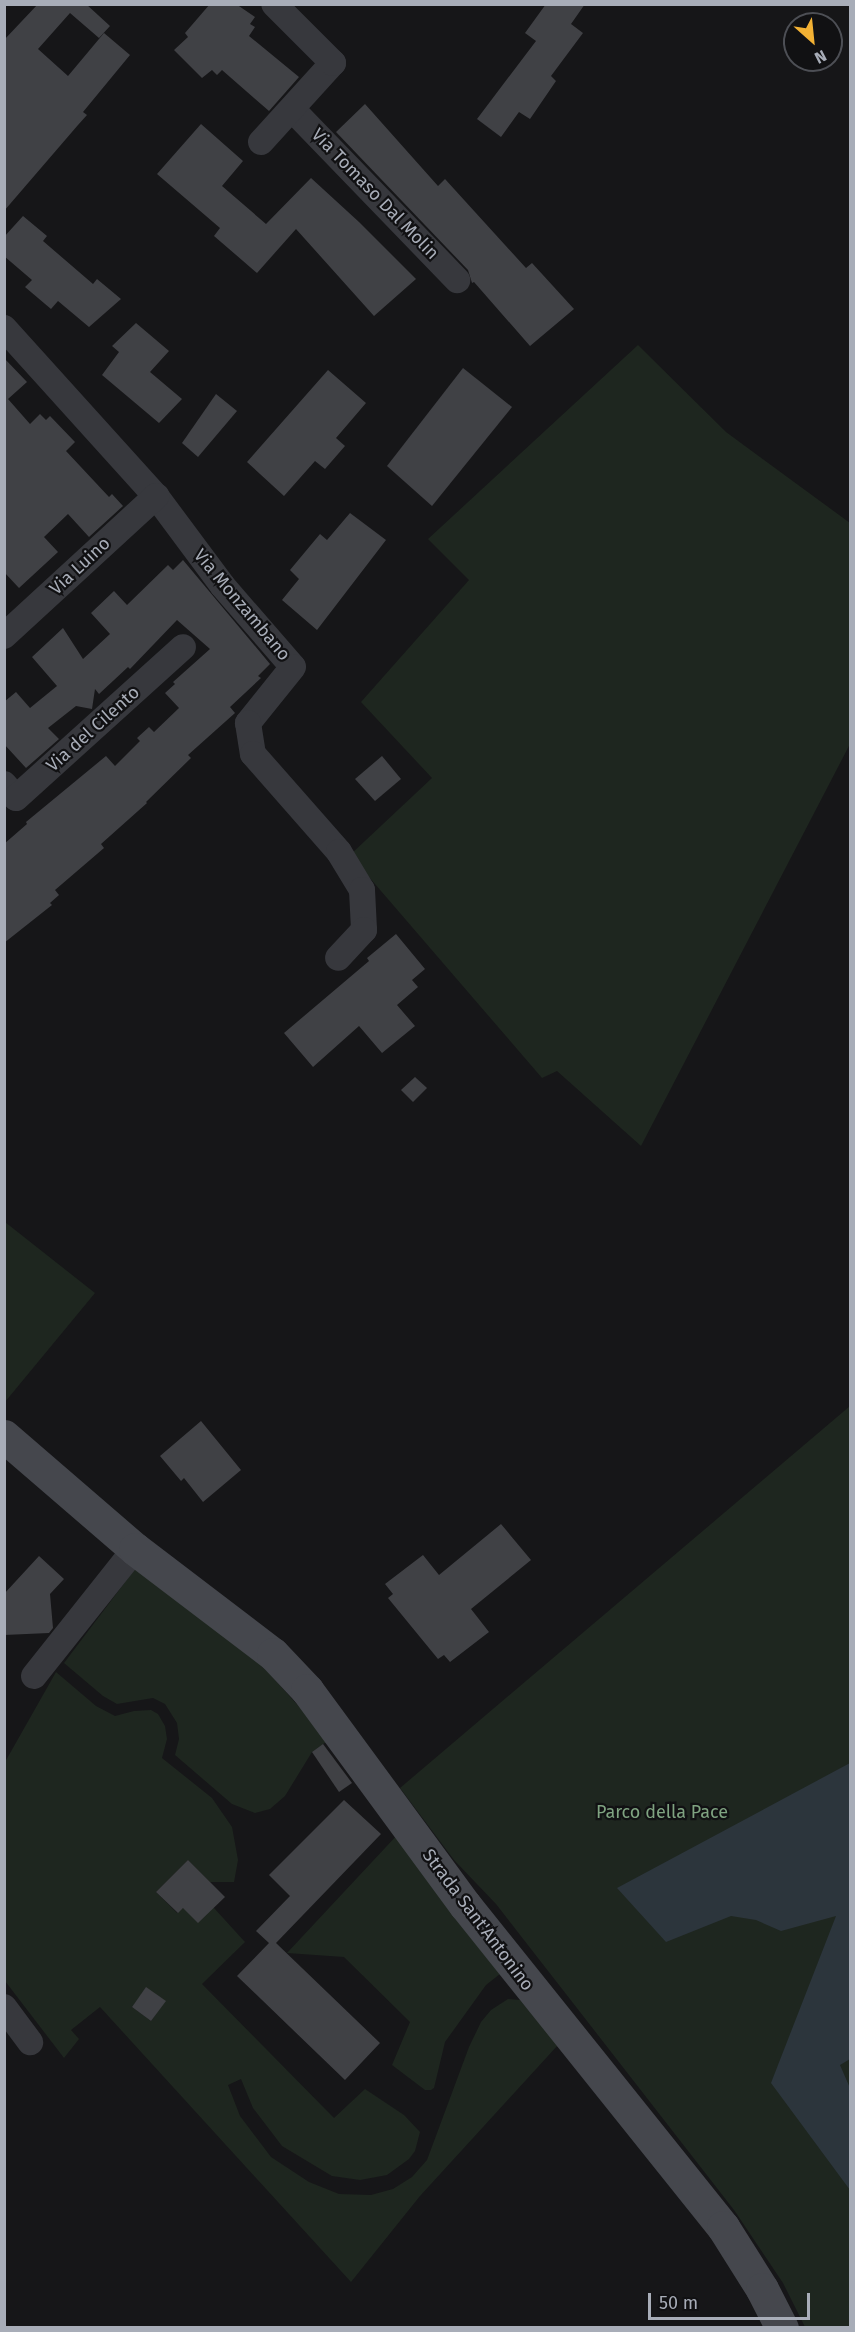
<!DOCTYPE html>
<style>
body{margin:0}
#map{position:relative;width:855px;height:2332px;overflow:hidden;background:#161618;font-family:"Fira Sans",sans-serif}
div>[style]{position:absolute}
.green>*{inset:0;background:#1e261f}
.water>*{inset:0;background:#2c353c}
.building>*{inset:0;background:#404145}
.minor>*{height:26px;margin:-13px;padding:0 13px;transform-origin:13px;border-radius:13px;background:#37383d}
.secondary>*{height:33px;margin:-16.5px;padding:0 16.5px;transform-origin:16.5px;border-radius:16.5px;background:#45474d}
span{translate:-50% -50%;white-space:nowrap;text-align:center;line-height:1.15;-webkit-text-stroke:4.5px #111113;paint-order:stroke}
.street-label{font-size:18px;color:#a8adb8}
.park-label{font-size:18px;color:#7fa381}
.frame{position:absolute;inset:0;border:6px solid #a8adb8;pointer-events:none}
.north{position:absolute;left:783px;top:12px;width:60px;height:60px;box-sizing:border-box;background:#111113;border:2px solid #4d4f55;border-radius:50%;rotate:153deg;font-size:16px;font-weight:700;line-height:24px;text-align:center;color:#a8adb8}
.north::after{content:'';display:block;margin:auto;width:21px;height:27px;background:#f2b134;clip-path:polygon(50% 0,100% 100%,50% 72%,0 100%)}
.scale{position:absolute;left:648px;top:2293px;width:162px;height:27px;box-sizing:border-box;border:3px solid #a8adb8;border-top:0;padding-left:8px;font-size:18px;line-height:21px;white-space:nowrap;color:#a8adb8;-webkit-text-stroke:4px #111113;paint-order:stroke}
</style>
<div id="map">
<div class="green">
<div style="clip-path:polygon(638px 345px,726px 432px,850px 523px,850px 744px,641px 1146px,557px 1071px,542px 1078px,350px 855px,432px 778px,361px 702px,469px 580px,428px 539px)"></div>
<div style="clip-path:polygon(5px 1222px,95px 1293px,5px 1402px)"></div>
<div style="clip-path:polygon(850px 1406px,850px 2327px,805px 2327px,783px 2283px,734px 2210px,496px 1904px,454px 1860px,400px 1788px)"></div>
<div style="clip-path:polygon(135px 1569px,259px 1662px,329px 1740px,312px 1752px,285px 1796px,270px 1809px,255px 1813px,232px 1804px,175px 1755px,179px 1739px,177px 1723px,165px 1704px,153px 1698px,117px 1704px,103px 1696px,64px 1663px)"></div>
<div style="clip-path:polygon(evenodd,56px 1672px,96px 1706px,115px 1716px,134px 1711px,151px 1710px,158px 1714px,165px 1726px,167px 1739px,162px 1758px,212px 1798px,232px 1827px,238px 1860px,234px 1882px,210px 1882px,188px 1860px,156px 1892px,177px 1913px,183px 1908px,214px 1908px,245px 1942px,202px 1984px,334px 2118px,365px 2089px,404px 2115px,420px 2132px,415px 2151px,409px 2159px,387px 2175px,360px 2180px,332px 2176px,282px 2146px,253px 2108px,241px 2079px,228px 2085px,240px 2116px,271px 2157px,309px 2182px,339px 2194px,371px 2195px,393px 2189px,412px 2177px,427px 2160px,469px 2047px,481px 2022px,491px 2010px,508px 1999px,520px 2000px,558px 2045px,420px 2196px,351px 2282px,100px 2007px,71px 2030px,79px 2039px,64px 2058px,5px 1981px,5px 1762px,56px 1672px,146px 1988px,165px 2001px,151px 2021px,132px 2007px,146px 1988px)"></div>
<div style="clip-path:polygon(399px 1833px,500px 1974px,486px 1985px,445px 2042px,434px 2088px,431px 2090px,425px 2090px,392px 2065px,410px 2022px,344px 1957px,287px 1953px)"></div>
</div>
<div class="water">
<div style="clip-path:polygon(850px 1763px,850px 2059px,840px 2065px,850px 2088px,850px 2190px,771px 2083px,836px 1916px,781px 1931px,756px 1920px,731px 1916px,666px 1942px,617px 1888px)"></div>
</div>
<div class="building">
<div style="clip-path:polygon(38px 4px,86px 4px,110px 26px,99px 38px,70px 13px,38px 49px,68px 76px,104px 33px,130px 55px,83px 112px,87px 115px,78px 125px,4px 211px,4px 40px)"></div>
<div style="clip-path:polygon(210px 4px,236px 4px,255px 17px,250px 24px,255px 27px,249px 36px,299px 77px,269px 111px,222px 70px,217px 75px,212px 70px,202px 78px,174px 50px,188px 37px,185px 33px)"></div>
<div style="clip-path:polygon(546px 4px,585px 4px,571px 24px,583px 33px,551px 76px,556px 81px,530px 119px,519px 112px,501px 137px,477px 119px,536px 41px,525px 33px)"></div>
<div style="clip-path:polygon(365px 104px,438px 186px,445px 179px,526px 268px,532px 263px,574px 309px,530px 346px,474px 282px,472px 283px,468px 270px,336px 132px)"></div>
<div style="clip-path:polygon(201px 124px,243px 161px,222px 186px,266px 224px,311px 178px,359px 222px,416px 279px,374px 316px,296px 229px,257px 273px,214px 236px,220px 228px,157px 174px)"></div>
<div style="clip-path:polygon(23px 216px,47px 236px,43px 241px,93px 284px,97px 279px,121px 299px,89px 327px,58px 301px,51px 309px,25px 287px,32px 280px,4px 256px,4px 237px)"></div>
<div style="clip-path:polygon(136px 323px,169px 351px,150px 372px,182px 399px,159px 423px,102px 375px,119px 352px,112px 346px)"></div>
<div style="clip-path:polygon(4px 358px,27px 382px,8px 399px,30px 424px,40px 414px,46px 420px,50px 416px,75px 442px,66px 451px,109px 497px,112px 494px,123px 506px,89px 537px,68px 514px,44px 537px,58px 552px,19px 588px,4px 572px)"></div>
<div style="clip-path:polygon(463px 368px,512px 407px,432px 506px,387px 466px)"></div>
<div style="clip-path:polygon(328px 370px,366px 403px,336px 438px,345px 446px,325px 469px,315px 461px,284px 496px,247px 462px)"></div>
<div style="clip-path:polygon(216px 394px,237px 411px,198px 457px,182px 443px)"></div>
<div style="clip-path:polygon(350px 513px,386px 540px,317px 630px,282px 600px,299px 579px,290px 570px,320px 534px,327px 540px)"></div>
<div style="clip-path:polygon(183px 560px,270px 664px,258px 676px,261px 678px,230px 707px,235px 713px,188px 755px,191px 758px,146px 802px,147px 803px,101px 844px,104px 848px,55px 890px,59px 895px,50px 903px,52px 905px,4px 943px,4px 844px,27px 824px,26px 822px,106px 756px,115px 766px,140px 741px,137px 738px,149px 727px,154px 732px,179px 708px,165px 693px,175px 684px,173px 682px,210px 649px,177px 620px,130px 669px,128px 667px,99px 694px,95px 689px,92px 709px,76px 706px,48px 728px,59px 739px,26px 768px,4px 744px,4px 702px,16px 692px,30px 708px,57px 686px,32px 657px,63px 628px,83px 659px,110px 634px,91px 613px,114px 591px,127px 605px,168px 565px,173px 570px)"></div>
<div style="clip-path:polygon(382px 756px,401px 779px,375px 801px,355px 779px)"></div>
<div style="clip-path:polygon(396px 934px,425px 969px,412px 980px,418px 987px,397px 1005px,415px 1026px,382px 1053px,359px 1026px,313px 1067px,284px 1033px,369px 961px,367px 958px)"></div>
<div style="clip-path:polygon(415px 1077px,427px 1088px,413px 1102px,401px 1090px)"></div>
<div style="clip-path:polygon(201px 1421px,241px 1470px,203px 1502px,184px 1478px,181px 1481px,160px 1456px)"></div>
<div style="clip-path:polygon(501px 1524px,531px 1560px,471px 1609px,489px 1632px,450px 1662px,444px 1655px,438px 1659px,388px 1598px,393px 1594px,385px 1584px,423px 1555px,439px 1575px)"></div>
<div style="clip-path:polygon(39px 1556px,64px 1579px,50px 1594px,53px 1628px,49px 1633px,4px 1635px,4px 1594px)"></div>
<div style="clip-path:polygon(323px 1744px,352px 1783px,339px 1792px,312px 1752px)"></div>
<div style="clip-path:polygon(344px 1800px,381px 1834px,276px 1943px,380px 2043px,345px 2080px,237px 1976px,269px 1943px,256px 1931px,290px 1896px,269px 1875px)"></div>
<div style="clip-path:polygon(188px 1860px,225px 1897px,198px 1923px,183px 1908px,178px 1913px,156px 1892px)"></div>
<div style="clip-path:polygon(146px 1987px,166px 2001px,151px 2021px,132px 2007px)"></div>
</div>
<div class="minor">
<div style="left:292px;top:109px;width:238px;rotate:46deg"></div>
<div style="left:261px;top:142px;width:107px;rotate:-47.7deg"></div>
<div style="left:333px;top:63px;width:83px;rotate:-135deg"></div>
<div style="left:4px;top:328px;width:227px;rotate:47.9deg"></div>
<div style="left:156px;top:496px;width:111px;rotate:53.4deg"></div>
<div style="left:222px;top:585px;width:108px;rotate:49.1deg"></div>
<div style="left:293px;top:667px;width:72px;rotate:128.8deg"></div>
<div style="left:248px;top:723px;width:31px;rotate:81deg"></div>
<div style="left:253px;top:754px;width:130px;rotate:48.7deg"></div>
<div style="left:339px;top:852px;width:44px;rotate:58.8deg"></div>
<div style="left:362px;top:890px;width:40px;rotate:87.1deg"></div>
<div style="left:364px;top:930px;width:38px;rotate:133deg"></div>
<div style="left:4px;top:636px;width:207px;rotate:-42.6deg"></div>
<div style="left:4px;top:784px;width:18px;rotate:49deg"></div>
<div style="left:16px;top:798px;width:225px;rotate:-42.1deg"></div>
<div style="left:34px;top:1676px;width:162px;rotate:-51.5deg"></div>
<div style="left:4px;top:2007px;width:44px;rotate:53.4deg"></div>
</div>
<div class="secondary">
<div style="left:4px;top:1436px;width:173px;rotate:40.8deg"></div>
<div style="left:135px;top:1549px;width:173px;rotate:37.3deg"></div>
<div style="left:273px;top:1654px;width:50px;rotate:46.6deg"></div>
<div style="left:307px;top:1690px;width:267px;rotate:53.7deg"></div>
<div style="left:465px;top:1905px;width:413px;rotate:51.3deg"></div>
<div style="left:723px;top:2227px;width:73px;rotate:57.8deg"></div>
<div style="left:762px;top:2289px;width:44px;rotate:62.9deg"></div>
</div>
<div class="street-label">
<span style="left:375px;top:194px;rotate:46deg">Via Tomaso Dal Molin</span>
<span style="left:80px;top:566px;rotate:-43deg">Via Luino</span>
<span style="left:242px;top:605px;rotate:50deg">Via Monzambano</span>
<span style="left:93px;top:729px;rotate:-42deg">Via del Cilento</span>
<span style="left:478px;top:1920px;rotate:53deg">Strada Sant'Antonino</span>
</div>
<div class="park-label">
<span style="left:662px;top:1812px">Parco della Pace</span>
</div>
<div class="frame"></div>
<div class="north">N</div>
<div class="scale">50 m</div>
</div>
